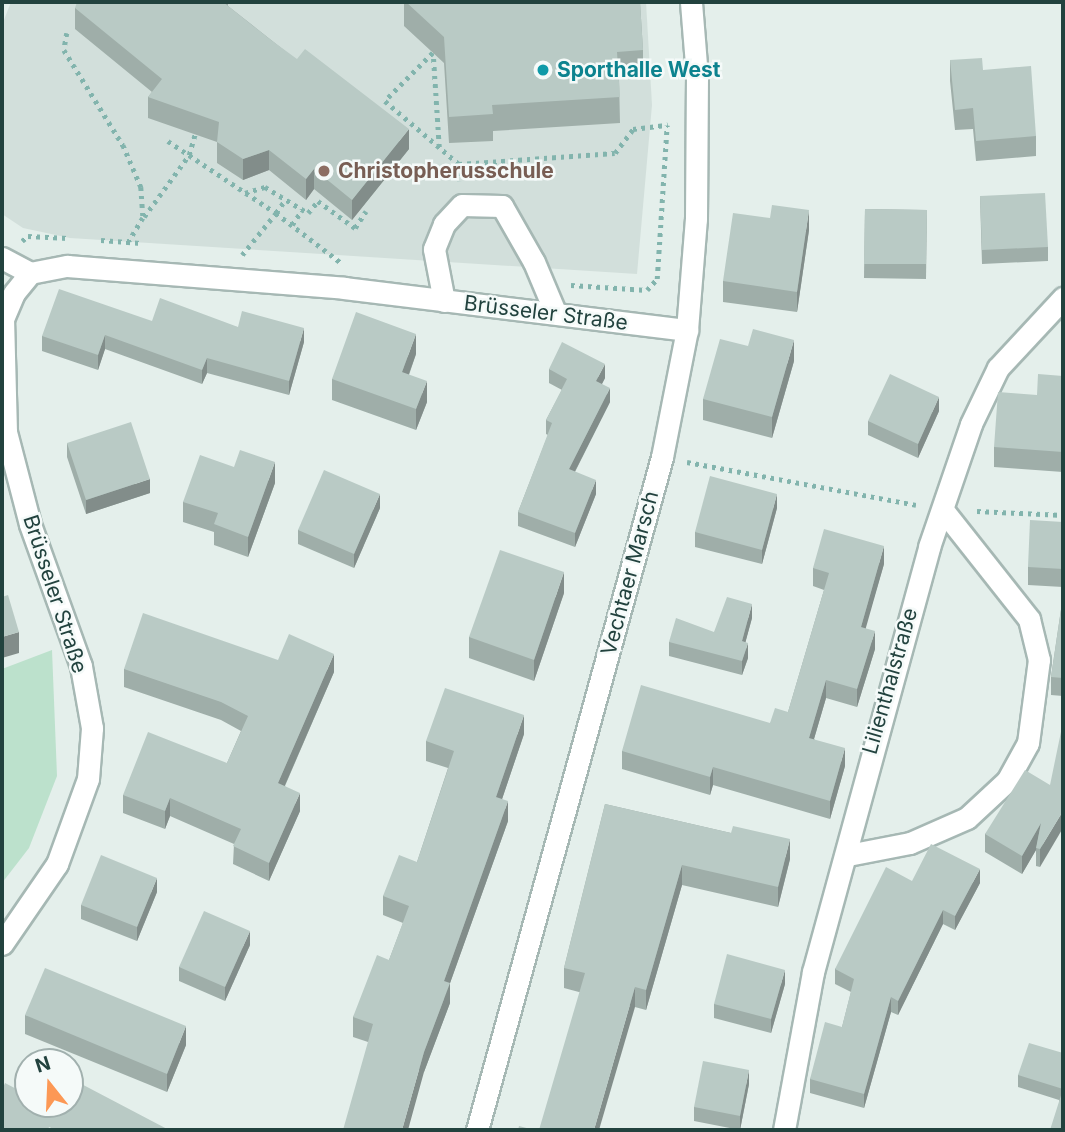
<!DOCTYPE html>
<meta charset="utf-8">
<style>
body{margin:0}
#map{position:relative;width:1065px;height:1132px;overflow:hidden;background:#e4efeb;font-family:Inter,sans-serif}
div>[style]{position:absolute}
.built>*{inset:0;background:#d2dfdb}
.green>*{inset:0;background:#bce1cc}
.path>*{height:4.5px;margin-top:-2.25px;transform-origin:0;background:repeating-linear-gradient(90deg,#82b4ad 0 3.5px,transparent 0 8.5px)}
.roads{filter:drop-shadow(2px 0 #a6b8b4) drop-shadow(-2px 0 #a6b8b4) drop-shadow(0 2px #a6b8b4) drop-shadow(0 -2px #a6b8b4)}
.minor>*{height:21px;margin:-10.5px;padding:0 10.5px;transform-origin:10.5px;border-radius:10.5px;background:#fff}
.wall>*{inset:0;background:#9faea9}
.shaded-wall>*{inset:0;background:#828d8a}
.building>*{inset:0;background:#b9cac5}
.dots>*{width:19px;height:19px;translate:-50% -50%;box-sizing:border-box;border:4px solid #f5faf9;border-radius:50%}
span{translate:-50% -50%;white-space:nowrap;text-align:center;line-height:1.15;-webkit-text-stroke:5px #f5faf9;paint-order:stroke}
.culture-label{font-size:21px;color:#0d838f;font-weight:700}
.left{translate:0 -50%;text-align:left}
.education-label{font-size:21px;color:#785e54;font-weight:700}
.street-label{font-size:21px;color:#22423e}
.frame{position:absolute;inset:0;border:4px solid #22423e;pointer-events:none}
.north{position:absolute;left:14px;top:1048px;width:70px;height:70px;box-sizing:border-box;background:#f5faf9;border:2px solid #a1b0ae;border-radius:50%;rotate:342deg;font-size:19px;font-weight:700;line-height:28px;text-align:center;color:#22423e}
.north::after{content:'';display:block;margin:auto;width:24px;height:32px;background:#fc9855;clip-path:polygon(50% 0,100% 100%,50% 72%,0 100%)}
</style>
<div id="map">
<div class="built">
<div style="clip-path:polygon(11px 2px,646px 2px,652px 105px,637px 274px,70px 238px,23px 228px,2px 214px,2px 25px)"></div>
</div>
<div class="green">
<div style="clip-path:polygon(52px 650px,57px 776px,29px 848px,2px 883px,2px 669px)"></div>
</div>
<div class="path">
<div style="left:67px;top:33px;width:17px;rotate:100deg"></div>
<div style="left:64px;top:50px;width:112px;rotate:58.2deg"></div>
<div style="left:123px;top:145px;width:46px;rotate:66.8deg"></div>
<div style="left:141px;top:187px;width:31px;rotate:86deg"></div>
<div style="left:143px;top:218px;width:27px;rotate:121deg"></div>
<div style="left:168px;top:141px;width:130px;rotate:33.7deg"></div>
<div style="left:276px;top:213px;width:16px;rotate:-55deg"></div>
<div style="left:439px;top:147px;width:94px;rotate:-93.7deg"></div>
<div style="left:433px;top:53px;width:68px;rotate:135deg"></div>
<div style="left:385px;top:101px;width:97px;rotate:40.4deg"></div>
<div style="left:459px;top:164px;width:156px;rotate:-4deg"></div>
<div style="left:615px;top:153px;width:30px;rotate:-53deg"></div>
<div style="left:633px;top:129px;width:35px;rotate:-7deg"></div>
<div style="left:459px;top:164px;width:17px;rotate:87deg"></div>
<div style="left:245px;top:193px;width:21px;rotate:-17deg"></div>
<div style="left:265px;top:187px;width:50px;rotate:31.2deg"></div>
<div style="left:308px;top:213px;width:16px;rotate:-50deg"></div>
<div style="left:318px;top:201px;width:46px;rotate:36.1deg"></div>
<div style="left:355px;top:228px;width:20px;rotate:-57deg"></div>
<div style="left:144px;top:217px;width:77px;rotate:-54deg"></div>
<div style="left:189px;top:155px;width:22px;rotate:-74deg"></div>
<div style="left:292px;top:225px;width:18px;rotate:-56deg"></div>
<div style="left:101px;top:240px;width:40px;rotate:4.3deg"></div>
<div style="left:22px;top:241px;width:8px;rotate:-40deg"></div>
<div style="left:28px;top:236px;width:40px;rotate:2.9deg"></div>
<div style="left:242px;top:255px;width:54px;rotate:-51deg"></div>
<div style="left:276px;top:213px;width:81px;rotate:37.4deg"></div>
<div style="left:571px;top:285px;width:76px;rotate:3.8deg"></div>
<div style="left:647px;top:290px;width:15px;rotate:-48deg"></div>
<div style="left:657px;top:279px;width:154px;rotate:-86.3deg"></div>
<div style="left:687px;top:462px;width:233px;rotate:10.6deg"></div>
<div style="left:977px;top:511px;width:86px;rotate:2.7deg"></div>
</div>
<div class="roads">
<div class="minor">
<div style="left:2px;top:258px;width:32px;rotate:28deg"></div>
<div style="left:30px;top:273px;width:38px;rotate:-11deg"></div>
<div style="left:67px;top:266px;width:278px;rotate:4.5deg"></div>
<div style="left:344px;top:288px;width:346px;rotate:7deg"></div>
<div style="left:444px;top:301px;width:53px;rotate:-100.9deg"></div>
<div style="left:434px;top:249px;width:27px;rotate:-68deg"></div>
<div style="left:444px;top:224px;width:26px;rotate:-47deg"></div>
<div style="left:462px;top:205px;width:40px;rotate:1.4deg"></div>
<div style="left:502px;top:206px;width:64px;rotate:60.3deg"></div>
<div style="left:534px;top:262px;width:54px;rotate:67.2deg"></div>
<div style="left:848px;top:855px;width:63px;rotate:-11deg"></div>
<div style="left:910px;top:843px;width:62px;rotate:-23.7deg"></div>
<div style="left:967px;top:818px;width:54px;rotate:-42.8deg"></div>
<div style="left:1007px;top:781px;width:43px;rotate:-61.1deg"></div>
<div style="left:1028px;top:743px;width:84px;rotate:-82.5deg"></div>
<div style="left:1039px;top:660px;width:42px;rotate:-103.7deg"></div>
<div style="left:1029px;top:619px;width:139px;rotate:-128.3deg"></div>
<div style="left:2px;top:944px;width:97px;rotate:-55.5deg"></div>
<div style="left:57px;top:864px;width:90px;rotate:-70deg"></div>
<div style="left:88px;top:779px;width:51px;rotate:-85.5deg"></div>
<div style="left:92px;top:728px;width:63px;rotate:-100.1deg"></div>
<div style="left:81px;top:666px;width:151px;rotate:-109.8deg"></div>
<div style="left:30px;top:524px;width:95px;rotate:-104.6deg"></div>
<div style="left:6px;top:432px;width:113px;rotate:-91.5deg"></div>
<div style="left:3px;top:319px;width:28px;rotate:-67deg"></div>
<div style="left:14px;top:293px;width:26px;rotate:-51deg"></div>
<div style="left:477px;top:1130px;width:698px;rotate:-74.63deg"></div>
<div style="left:662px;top:457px;width:129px;rotate:-78.9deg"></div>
<div style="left:687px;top:330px;width:111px;rotate:-85.4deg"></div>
<div style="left:696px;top:219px;width:142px;rotate:-89.6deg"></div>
<div style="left:697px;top:77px;width:75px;rotate:-94.6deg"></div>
<div style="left:784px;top:1130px;width:161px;rotate:-79.6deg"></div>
<div style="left:813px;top:972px;width:441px;rotate:-74.7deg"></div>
<div style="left:929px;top:547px;width:130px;rotate:-71.1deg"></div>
<div style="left:971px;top:424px;width:62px;rotate:-64.3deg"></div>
<div style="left:998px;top:368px;width:96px;rotate:-47.1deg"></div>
</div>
</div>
<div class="wall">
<div style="clip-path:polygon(228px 2px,228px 6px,409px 149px,352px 220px,314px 189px,306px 200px,269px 170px,243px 180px,217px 163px,217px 142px,148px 118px,148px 97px,152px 92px,75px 29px,75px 8px)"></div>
<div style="clip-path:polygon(404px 2px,640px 2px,643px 50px,643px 77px,619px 78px,620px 123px,493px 131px,493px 141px,449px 143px,444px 63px,404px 26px)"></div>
<div style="clip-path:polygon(950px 60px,983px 70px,1036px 136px,1036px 156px,976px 161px,973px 129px,955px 130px,950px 81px)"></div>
<div style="clip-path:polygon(980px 196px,1048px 247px,1048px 261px,982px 264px)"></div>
<div style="clip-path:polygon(865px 209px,927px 210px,926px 279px,864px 278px)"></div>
<div style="clip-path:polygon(809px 230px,797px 312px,723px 302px,723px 281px)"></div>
<div style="clip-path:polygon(152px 321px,238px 327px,304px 342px,289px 395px,207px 373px,202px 384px,105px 349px,98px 370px,42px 351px,42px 336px)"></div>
<div style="clip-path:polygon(416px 354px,409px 375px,427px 402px,416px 430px,332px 400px,332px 379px)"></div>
<div style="clip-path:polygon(794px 361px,772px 438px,703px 420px,703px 399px)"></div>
<div style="clip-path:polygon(549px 369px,605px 378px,602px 384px,610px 402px,575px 472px,596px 494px,575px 547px,518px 526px,518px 512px,548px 435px,546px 434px,546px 420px,562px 390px,549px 383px)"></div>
<div style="clip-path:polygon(1063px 376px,1063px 472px,994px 467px,994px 447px)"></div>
<div style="clip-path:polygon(939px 411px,918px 458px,868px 435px,868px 421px)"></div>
<div style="clip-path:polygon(67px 443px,150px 493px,86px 514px,67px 457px)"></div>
<div style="clip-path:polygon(234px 467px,275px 483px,248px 557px,214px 545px,214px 532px,183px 522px,183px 502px)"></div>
<div style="clip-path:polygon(380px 508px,354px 568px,298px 544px,298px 530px)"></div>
<div style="clip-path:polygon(777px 508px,762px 564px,695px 547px,695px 532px)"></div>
<div style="clip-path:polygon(1063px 522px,1063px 587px,1028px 585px,1028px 567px)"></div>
<div style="clip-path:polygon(884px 564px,865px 628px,875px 649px,857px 707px,826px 698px,814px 739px,845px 766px,830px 819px,713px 785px,710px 795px,622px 769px,622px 751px,770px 723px,788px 712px,824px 590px,813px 586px,813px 568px)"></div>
<div style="clip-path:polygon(564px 593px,534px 681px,469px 658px,469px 637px)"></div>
<div style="clip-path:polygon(1063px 596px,1063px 696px,1051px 695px,1051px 677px)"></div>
<div style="clip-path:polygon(752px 618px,745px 643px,748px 658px,742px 675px,669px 656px,669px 642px,714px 632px)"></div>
<div style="clip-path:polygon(278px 660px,334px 672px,285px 786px,300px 811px,269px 881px,233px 864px,234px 844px,170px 816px,165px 829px,123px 813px,123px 795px,227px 763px,241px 731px,221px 720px,124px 687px,124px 669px)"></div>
<div style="clip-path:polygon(524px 734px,502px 799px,508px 821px,450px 983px,450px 1003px,424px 1072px,368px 1042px,353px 1037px,353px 1017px,389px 960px,403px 923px,383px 915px,383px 896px,417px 862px,448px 768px,426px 761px,426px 741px)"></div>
<div style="clip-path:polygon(1050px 785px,1040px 867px,1036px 866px,1036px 850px,1022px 874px,985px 852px,985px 834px)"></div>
<div style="clip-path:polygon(605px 804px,731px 833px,790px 859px,778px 907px,682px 885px,646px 1010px,564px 988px,564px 968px)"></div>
<div style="clip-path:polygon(912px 881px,980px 883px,955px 930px,943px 924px,898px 1015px,891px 1012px,864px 1108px,810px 1093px,810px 1079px,842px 1027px,851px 992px,835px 984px,835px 969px)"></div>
<div style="clip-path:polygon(157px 892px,137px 941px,81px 919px,81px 905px)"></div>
<div style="clip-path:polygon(250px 945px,225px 1001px,179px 981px,179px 967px)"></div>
<div style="clip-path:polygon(785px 984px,771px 1033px,714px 1018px,714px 1004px)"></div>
<div style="clip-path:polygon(25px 1015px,186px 1045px,167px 1092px,25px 1034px)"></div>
<div style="clip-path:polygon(1063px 1053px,1063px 1130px,1059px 1100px,1018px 1087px,1018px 1075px)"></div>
<div style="clip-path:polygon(749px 1084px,740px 1130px,694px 1121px,694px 1107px)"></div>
</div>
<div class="shaded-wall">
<div style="clip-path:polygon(409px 129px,409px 149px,352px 220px,352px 200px)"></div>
<div style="clip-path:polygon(269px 150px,269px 170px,243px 180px,243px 159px)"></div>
<div style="clip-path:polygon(314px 169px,314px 189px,306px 200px,306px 179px)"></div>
<div style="clip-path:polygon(809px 210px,809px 230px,797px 312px,797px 292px)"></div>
<div style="clip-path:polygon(304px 328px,304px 342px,289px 395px,289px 381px)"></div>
<div style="clip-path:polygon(416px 334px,416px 354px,402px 393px,402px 372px)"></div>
<div style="clip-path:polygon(105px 335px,105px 349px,98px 370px,98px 355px)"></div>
<div style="clip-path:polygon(794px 340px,794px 361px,772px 438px,772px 417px)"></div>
<div style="clip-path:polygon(207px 358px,207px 373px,202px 384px,202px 370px)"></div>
<div style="clip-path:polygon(605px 364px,605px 378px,596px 395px,596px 381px)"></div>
<div style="clip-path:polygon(427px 381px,427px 402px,416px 430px,416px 409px)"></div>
<div style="clip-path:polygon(610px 388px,610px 402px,569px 483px,569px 469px)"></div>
<div style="clip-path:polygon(939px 397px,939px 411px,918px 458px,918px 444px)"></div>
<div style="clip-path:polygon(275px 462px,275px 483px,248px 557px,248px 537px)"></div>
<div style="clip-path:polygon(150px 479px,150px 493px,86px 514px,86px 500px)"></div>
<div style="clip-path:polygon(596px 480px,596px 494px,575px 547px,575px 533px)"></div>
<div style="clip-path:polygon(380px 494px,380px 508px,354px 568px,354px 554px)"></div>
<div style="clip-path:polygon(777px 494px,777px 508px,762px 564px,762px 550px)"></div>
<div style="clip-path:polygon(884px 546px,884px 564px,861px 645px,861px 627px)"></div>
<div style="clip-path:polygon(564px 572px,564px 593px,534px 681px,534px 660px)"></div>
<div style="clip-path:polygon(752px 604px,752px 618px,742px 655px,742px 641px)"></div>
<div style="clip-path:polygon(875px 631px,875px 649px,857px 707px,857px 689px)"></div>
<div style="clip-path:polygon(19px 632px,19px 653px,2px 658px,2px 637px)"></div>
<div style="clip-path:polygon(748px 643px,748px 658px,742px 675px,742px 661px)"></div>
<div style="clip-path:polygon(334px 654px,334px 672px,278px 801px,278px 783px)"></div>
<div style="clip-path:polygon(826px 680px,826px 698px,809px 756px,809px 738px)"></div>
<div style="clip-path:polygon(524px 715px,524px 734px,496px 817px,496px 797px)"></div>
<div style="clip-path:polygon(845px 748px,845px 766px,830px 819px,830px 801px)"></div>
<div style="clip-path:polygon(713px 767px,713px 785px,710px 795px,710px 777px)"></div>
<div style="clip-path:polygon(300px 793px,300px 811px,269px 881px,269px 863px)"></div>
<div style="clip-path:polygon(170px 798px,170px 816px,165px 829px,165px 811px)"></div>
<div style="clip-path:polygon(508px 801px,508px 821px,444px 1000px,444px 981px)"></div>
<div style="clip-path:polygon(1063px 811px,1063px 828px,1040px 867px,1040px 849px)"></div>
<div style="clip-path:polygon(1041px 823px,1036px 850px,1022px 874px,1022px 856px)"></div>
<div style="clip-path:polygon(790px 839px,790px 859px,778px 907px,778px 887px)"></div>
<div style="clip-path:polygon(682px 865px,682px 885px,646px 1010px,646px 990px)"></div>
<div style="clip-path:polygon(980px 869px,980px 883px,955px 930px,955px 916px)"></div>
<div style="clip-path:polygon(157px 878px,157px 892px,137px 941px,137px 927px)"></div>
<div style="clip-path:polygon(943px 910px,943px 924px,898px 1015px,898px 1001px)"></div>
<div style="clip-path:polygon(250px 931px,250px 945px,225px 1001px,225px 987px)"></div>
<div style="clip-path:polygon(785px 970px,785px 984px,771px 1033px,771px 1019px)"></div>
<div style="clip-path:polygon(450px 983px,450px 1003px,424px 1072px,408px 1130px,402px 1130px,424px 1052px)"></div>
<div style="clip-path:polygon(635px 987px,635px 1007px,599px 1130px,594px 1130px)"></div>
<div style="clip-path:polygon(891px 997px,891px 1012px,864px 1108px,864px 1094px)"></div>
<div style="clip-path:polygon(186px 1026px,186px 1045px,167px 1092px,167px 1074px)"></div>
<div style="clip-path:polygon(749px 1070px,749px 1084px,740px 1130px,740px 1116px)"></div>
</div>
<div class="building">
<div style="clip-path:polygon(77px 2px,223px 2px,271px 40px,297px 59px,305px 49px,409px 129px,352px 200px,314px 169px,306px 179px,269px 150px,243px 159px,217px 142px,219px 122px,148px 97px,162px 79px,75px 8px)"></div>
<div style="clip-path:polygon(406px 2px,640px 2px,643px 50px,617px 52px,620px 97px,492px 105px,493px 114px,449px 117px,444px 37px)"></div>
<div style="clip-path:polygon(982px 58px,983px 70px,1031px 66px,1036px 136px,976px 141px,973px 108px,955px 110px,950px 60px)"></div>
<div style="clip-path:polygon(1045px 193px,1048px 247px,982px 250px,980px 196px)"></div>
<div style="clip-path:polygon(772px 205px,809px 210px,797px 292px,723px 281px,733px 213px,770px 218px)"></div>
<div style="clip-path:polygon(865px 209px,927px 210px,926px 264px,864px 264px)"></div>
<div style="clip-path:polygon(59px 289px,152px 321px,160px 298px,238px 327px,242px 311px,304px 328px,289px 381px,207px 358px,202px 370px,105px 335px,98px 355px,42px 336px)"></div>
<div style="clip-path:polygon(356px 312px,416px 334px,402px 372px,427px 381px,416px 409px,332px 379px)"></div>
<div style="clip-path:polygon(753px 329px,794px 340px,772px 417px,703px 399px,720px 339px,748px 346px)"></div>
<div style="clip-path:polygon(562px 342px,605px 364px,596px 381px,610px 388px,569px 469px,596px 480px,575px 533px,518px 512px,552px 423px,546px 420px,567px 379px,549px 369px)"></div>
<div style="clip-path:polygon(890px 374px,939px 397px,918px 444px,868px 421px)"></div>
<div style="clip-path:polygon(1038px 374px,1063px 376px,1063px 452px,994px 447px,998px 392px,1037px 395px)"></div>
<div style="clip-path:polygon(131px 422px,150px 479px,86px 500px,67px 443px)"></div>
<div style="clip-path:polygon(240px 450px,275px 462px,248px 537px,214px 524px,218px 513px,183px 502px,200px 455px,234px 467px)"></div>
<div style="clip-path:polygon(324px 470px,380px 494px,354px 554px,298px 530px)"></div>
<div style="clip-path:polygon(710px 476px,777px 494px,762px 550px,695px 532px)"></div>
<div style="clip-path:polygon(1030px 520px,1063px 522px,1063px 569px,1028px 567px)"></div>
<div style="clip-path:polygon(824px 529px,884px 546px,861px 627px,875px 631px,857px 689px,826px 680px,809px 738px,845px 748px,830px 801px,713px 767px,710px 777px,622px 751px,641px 685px,770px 723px,775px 708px,788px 712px,829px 573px,813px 568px)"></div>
<div style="clip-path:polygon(500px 550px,564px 572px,534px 660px,469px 637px)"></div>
<div style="clip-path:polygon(8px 595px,19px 632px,2px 637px,2px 597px)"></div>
<div style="clip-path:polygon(1063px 596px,1063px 678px,1051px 677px)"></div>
<div style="clip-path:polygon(727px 597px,752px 604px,742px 641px,748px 643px,742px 661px,669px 642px,676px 618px,714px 632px)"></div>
<div style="clip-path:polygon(143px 613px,278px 660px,289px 634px,334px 654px,278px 783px,300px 793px,269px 863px,233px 846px,241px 829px,170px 798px,165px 811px,123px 795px,148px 732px,227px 763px,248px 716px,221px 702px,124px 669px)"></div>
<div style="clip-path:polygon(445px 688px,524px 715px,496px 797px,508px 801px,444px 981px,450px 983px,424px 1052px,402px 1130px,343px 1130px,373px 1024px,353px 1017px,377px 955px,389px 960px,409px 906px,383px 896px,399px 855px,417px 862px,454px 751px,426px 741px)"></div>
<div style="clip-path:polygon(1063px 722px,1063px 811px,1040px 849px,1036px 848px,1041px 823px,1022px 856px,985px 834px,1025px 770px,1050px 785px)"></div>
<div style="clip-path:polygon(605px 804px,731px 833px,733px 826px,790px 839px,778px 887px,682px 865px,646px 990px,635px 987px,594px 1130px,539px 1130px,585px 973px,564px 968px)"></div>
<div style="clip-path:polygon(931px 844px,980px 869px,955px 916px,943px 910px,898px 1001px,891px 997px,864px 1094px,810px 1079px,825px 1022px,842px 1027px,854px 979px,835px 969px,886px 867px,912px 881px)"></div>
<div style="clip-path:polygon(101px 855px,157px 878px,137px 927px,81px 905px)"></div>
<div style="clip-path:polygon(204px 911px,250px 931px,225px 987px,179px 967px)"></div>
<div style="clip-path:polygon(727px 954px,785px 970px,771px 1019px,714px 1004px)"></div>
<div style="clip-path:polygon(45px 968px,186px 1026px,167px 1074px,25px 1015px)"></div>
<div style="clip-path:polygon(1029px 1043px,1063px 1053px,1063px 1130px,1050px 1130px,1063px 1089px,1018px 1075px)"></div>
<div style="clip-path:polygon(703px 1061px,749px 1070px,740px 1116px,694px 1107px)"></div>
<div style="clip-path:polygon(70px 1078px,169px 1130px,56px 1130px,49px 1127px,48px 1130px,2px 1130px,2px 1090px,5px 1083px,26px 1094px,28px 1090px,28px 1104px,70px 1104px)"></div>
<div style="clip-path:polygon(519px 1126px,534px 1130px,518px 1130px)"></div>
</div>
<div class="dots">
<div style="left:543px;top:70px;background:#0f9aa8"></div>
<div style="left:324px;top:171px;background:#8d6e63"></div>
</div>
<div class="culture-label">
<span class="left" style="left:557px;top:70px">Sporthalle West</span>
</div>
<div class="education-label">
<span class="left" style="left:338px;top:171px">Christopherusschule</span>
</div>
<div class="street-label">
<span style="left:546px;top:313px;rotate:7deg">Brüsseler Straße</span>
<span style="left:630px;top:573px;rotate:-75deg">Vechtaer Marsch</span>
<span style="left:55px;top:594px;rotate:72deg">Brüsseler Straße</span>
<span style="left:890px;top:681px;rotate:-74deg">Lilienthalstraße</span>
</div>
<div class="frame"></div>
<div class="north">N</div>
</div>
